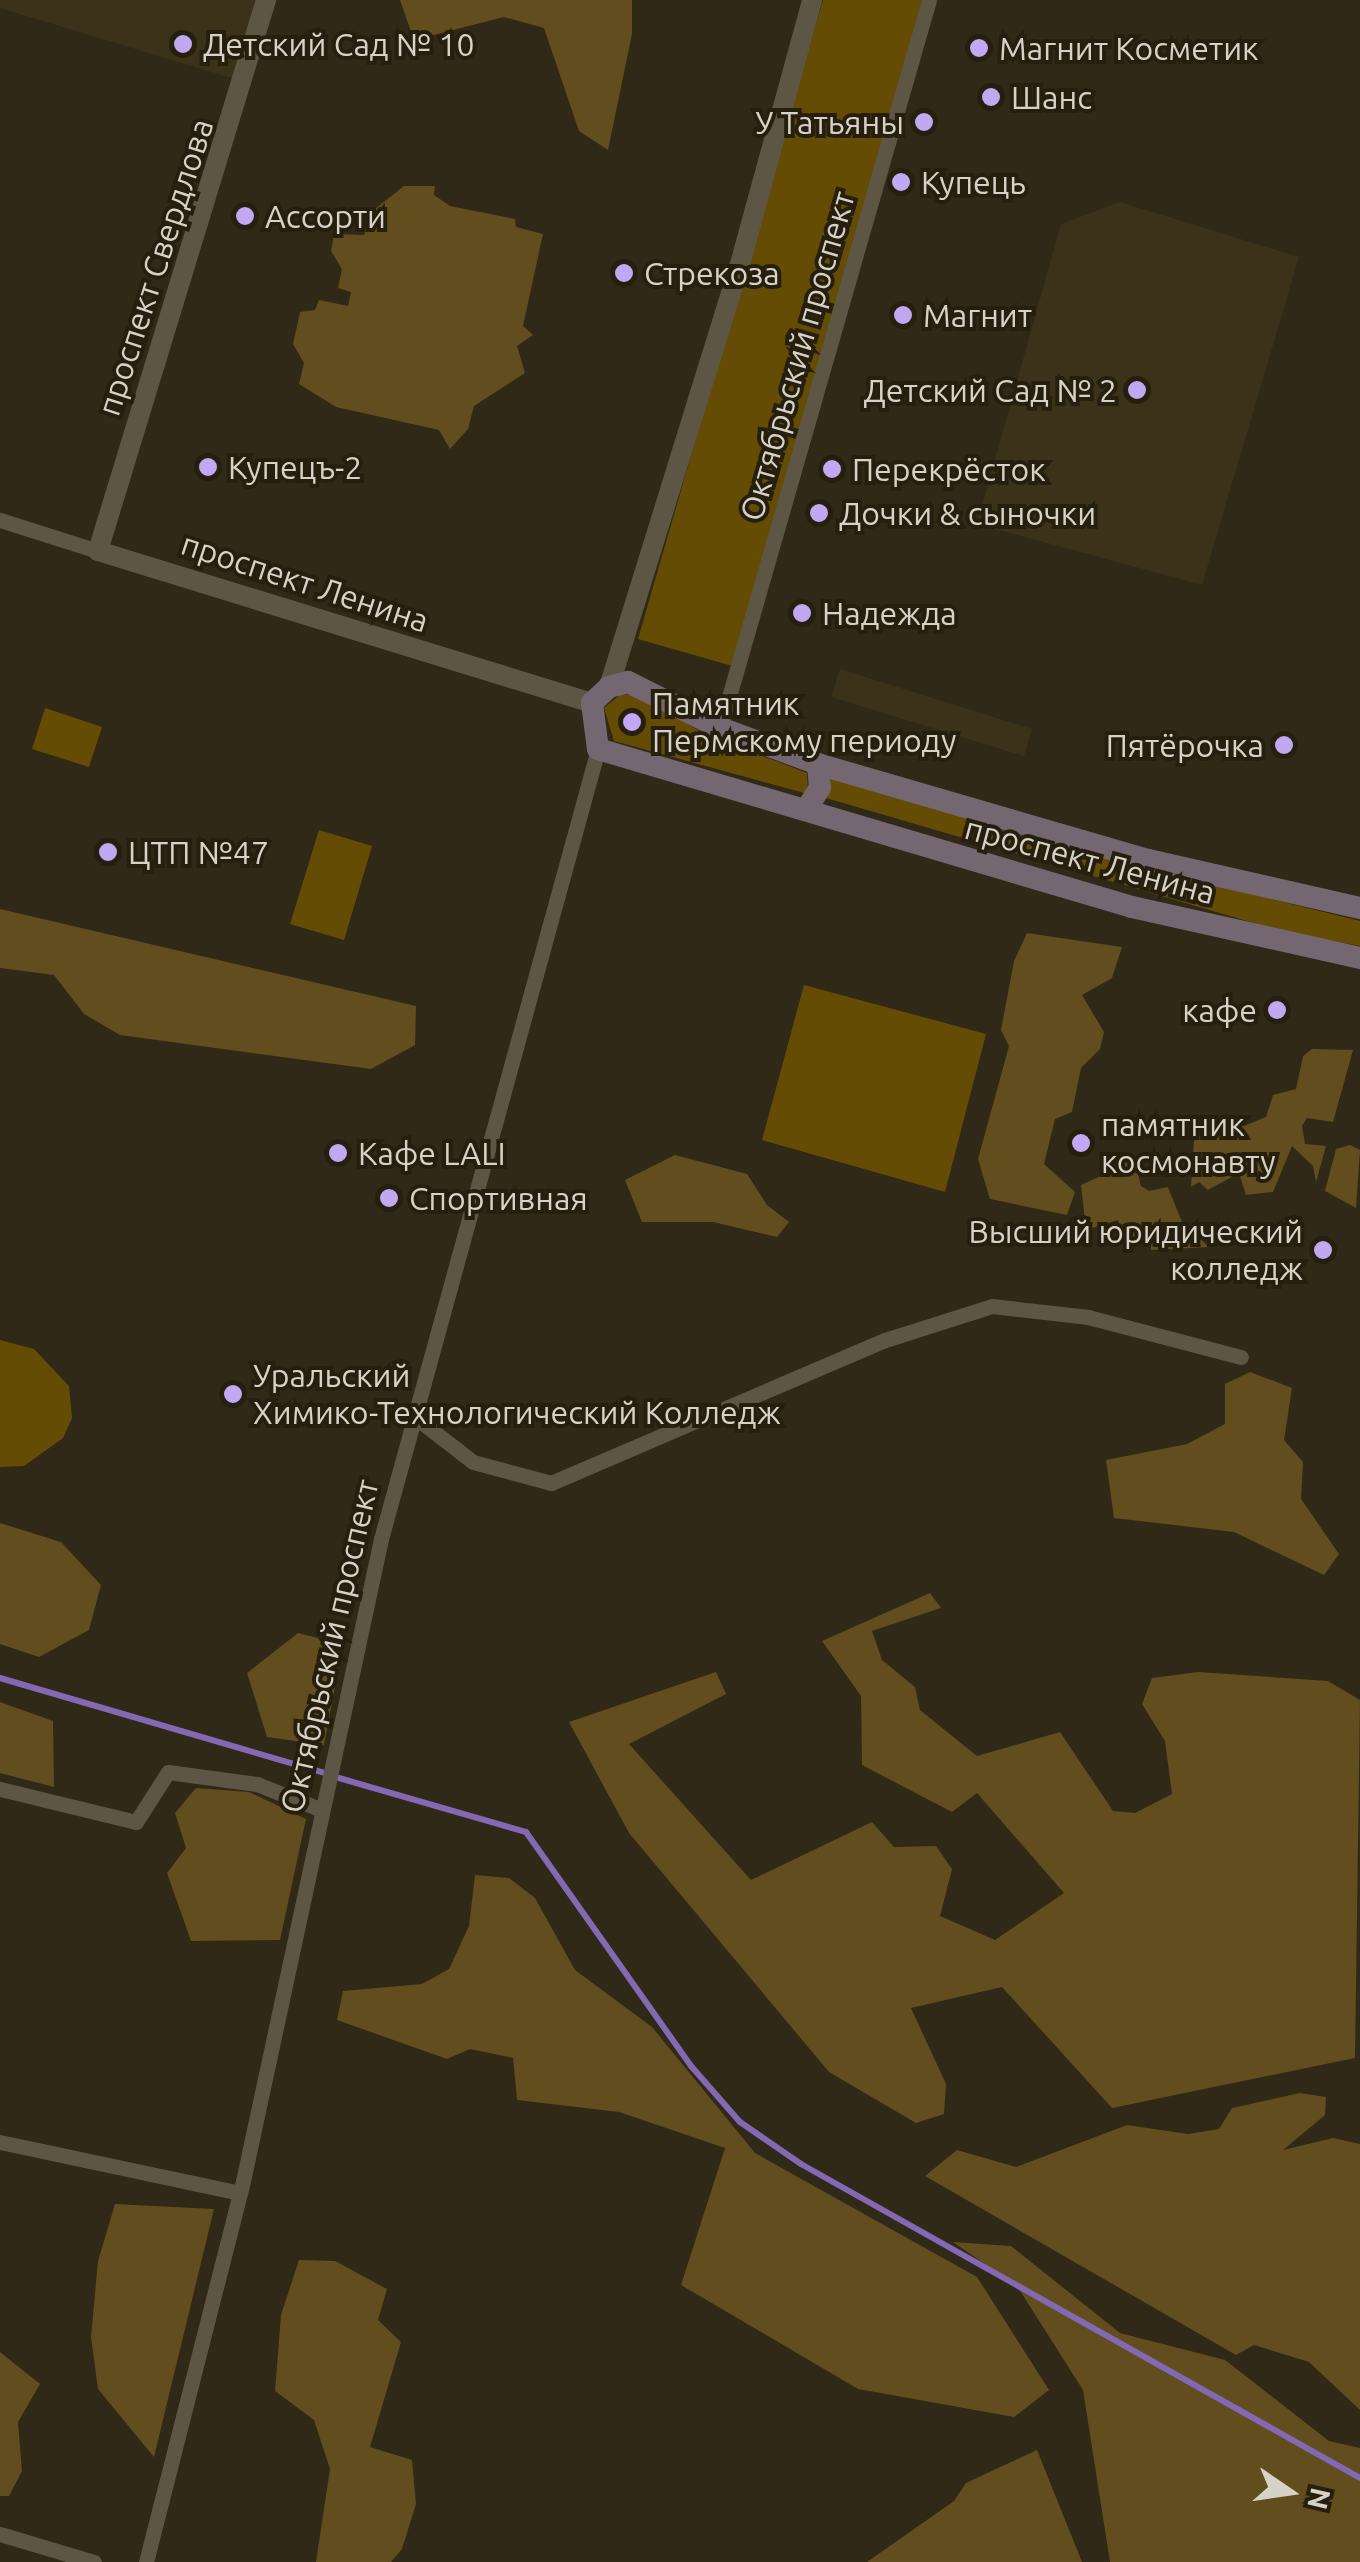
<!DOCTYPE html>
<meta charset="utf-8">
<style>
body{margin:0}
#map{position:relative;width:1360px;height:2562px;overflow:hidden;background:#302918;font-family:Ubuntu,sans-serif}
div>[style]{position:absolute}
.built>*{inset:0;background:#3c321a}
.green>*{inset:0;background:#654c04}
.forest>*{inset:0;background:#614d1d}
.stream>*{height:6px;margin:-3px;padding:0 3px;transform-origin:3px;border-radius:3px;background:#8568b4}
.minor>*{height:15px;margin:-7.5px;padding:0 7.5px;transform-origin:7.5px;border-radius:7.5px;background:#5e5644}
.tertiary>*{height:20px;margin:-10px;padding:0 10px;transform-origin:10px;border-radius:10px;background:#5e5644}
.secondary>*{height:22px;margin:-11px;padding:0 11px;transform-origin:11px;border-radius:11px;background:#756772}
.dots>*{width:28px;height:28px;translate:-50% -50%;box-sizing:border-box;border:5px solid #261f0e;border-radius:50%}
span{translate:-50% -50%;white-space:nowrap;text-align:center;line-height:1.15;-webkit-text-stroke:8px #261f0e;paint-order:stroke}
.poi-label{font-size:32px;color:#d7d2c8}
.left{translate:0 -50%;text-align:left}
.right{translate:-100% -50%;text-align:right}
.street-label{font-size:32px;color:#d7d2c8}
.north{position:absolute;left:1240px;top:2442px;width:100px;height:100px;-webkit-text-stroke:8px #261f0e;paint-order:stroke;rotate:103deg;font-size:28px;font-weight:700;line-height:40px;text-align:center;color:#d7d2c8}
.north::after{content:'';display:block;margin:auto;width:35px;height:45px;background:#d7d2c8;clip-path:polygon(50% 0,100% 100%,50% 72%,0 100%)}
</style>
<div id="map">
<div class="built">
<div style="clip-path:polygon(0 0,259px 0,238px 80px,0 8px)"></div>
<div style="clip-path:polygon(1120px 202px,1299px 257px,1202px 585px,977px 524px,1061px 224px)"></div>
<div style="clip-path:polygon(840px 669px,1032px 729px,1024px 756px,831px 697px)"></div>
</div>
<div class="green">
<div style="clip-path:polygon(823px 0,922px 0,736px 667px,638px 639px)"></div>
<div style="clip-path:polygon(621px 694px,638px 695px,703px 733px,807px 773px,808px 794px,614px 741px,604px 708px)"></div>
<div style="clip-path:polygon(45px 708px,102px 727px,89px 767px,32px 749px)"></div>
<div style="clip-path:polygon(832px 774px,1150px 869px,1360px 921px,1360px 946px,1278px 930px,826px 798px)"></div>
<div style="clip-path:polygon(319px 830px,372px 846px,344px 940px,290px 924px)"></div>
<div style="clip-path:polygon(804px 985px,986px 1034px,945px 1192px,762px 1140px)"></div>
<div style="clip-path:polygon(0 1340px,34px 1349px,69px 1386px,72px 1418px,63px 1438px,24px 1466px,0 1467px)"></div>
</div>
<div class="forest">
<div style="clip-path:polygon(400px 0,632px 0,632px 34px,608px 150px,579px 131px,544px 28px,504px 17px,414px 40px)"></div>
<div style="clip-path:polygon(404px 186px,435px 186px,434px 195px,450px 206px,515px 219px,516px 227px,543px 234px,523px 326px,533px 335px,517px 346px,525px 373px,474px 406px,468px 429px,450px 449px,439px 430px,336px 407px,299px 384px,304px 363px,293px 344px,300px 312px,315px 310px,319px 300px,348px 306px,351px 292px,338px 288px,342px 269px,331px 251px,334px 234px,364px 235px,370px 213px)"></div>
<div style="clip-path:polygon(0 909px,416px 1006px,415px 1045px,371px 1069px,120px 1035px,84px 1014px,54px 975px,0 968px)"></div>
<div style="clip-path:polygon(1027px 933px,1122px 947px,1112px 978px,1082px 995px,1104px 1032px,1100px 1049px,1081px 1068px,1072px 1112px,1055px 1119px,1044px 1164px,1075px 1192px,1067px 1215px,990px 1199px,978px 1159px,1009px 1046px,1001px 1030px,1014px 961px)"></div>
<div style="clip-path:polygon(1312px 1049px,1353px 1050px,1333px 1122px,1307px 1118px,1302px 1126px,1305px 1144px,1326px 1146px,1316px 1182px,1313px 1166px,1292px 1146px,1273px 1192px,1246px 1195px,1239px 1173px,1208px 1190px,1199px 1182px,1191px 1187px,1194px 1141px,1214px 1121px,1244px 1126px,1266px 1117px,1273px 1095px,1296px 1089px,1303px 1056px)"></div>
<div style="clip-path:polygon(1350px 1145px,1360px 1150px,1356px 1208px,1325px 1191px,1336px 1149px)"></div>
<div style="clip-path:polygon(675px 1155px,747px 1174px,767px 1205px,789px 1222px,777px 1237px,713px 1222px,642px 1222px,625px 1180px)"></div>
<div style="clip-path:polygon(1135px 1161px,1141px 1186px,1149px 1191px,1168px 1187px,1182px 1222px,1209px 1247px,1151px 1250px,1151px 1231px,1140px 1242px,1122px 1237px,1118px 1220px,1086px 1230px,1081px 1185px,1101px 1176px,1107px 1165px)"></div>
<div style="clip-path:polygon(1250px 1372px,1292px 1388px,1284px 1440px,1303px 1462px,1301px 1499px,1339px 1554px,1324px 1575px,1234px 1532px,1114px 1518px,1106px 1460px,1187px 1444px,1225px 1424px,1225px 1384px)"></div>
<div style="clip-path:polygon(0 1523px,61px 1542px,101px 1585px,89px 1630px,39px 1657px,0 1644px)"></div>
<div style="clip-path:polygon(930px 1593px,941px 1608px,872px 1631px,882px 1660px,915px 1687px,920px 1710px,977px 1756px,1060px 1732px,1113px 1811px,1135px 1813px,1172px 1794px,1165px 1741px,1142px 1704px,1152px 1678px,1198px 1672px,1328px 1681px,1360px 1700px,1355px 2058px,1112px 2108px,1002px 1987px,911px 2008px,946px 2084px,944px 2114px,916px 2123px,829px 2072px,629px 1833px,569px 1722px,716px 1672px,726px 1694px,629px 1744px,751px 1880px,872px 1822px,894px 1847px,936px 1846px,952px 1869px,940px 1916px,995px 1940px,1064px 1893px,977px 1793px,952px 1812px,862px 1765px,861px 1696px,822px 1641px)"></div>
<div style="clip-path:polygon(298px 1633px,330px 1641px,341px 1655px,324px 1745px,267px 1737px,247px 1673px)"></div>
<div style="clip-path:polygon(0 1702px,53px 1721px,54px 1787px,0 1773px)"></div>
<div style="clip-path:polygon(196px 1788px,249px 1792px,306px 1819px,280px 1940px,191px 1941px,167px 1873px,186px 1848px,175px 1813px)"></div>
<div style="clip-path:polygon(475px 1875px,509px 1878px,535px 1898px,575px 1970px,652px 2027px,755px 2153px,977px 2277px,1049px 2390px,1014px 2417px,858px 2389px,681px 2285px,725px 2148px,619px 2112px,517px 2100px,513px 2058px,470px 2049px,447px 2059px,337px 2020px,343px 1991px,422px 1984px,449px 1969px,469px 1926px)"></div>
<div style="clip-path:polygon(1300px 2093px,1326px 2097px,1325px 2115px,1283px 2150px,1333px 2138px,1360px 2144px,1360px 2410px,1309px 2362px,1254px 2345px,1236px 2355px,925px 2176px,957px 2150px,1016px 2167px,1127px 2125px,1188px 2134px,1219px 2129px,1232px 2108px)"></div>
<div style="clip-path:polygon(115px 2204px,214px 2209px,154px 2457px,98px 2389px,91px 2337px,98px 2261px)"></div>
<div style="clip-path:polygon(953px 2242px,1011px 2246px,1120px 2333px,1225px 2360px,1329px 2441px,1360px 2448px,1360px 2562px,1110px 2562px,1083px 2390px,1017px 2286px)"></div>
<div style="clip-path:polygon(299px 2260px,335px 2261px,387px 2289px,378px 2320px,401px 2342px,370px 2447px,412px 2460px,416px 2504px,402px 2549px,391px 2562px,316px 2562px,330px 2469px,314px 2420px,275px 2391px,281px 2315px)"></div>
<div style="clip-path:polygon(0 2352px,40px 2384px,18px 2422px,22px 2471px,9px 2496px,0 2496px)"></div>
<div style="clip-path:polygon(1037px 2450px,1082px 2562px,867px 2562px,954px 2501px,966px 2483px)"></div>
</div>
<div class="stream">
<div style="left:0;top:1678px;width:338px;rotate:16.3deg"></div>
<div style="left:339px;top:1778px;width:195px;rotate:16.1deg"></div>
<div style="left:526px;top:1832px;width:286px;rotate:54.8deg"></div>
<div style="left:691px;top:2066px;width:74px;rotate:48.8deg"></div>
<div style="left:740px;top:2122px;width:74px;rotate:34.5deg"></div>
<div style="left:801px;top:2164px;width:641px;rotate:29.32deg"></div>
</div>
<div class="minor">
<div style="left:0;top:520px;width:103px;rotate:17.6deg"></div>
<div style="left:720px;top:728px;width:757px;rotate:-73.98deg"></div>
<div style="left:415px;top:1417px;width:73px;rotate:37.8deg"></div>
<div style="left:473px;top:1462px;width:81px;rotate:15.1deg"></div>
<div style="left:551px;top:1483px;width:363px;rotate:-23.2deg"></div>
<div style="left:885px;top:1340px;width:112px;rotate:-17.6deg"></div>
<div style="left:992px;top:1306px;width:97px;rotate:6.5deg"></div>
<div style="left:1088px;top:1317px;width:158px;rotate:14.7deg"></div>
<div style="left:0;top:1789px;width:140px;rotate:13.6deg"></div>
<div style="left:136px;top:1822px;width:59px;rotate:-57.4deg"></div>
<div style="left:168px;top:1772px;width:90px;rotate:7.7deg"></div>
<div style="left:257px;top:1784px;width:70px;rotate:21.8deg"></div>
<div style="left:0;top:2142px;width:245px;rotate:12deg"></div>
<div style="left:0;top:2534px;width:98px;rotate:16.6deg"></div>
<div style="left:146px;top:2562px;width:393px;rotate:-75.7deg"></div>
<div style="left:243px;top:2181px;width:657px;rotate:-77.87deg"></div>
<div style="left:381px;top:1539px;width:819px;rotate:-74.64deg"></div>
</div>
<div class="tertiary">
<div style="left:266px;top:0;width:576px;rotate:106.96deg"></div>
<div style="left:98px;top:551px;width:517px;rotate:17.1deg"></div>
<div style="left:609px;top:687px;width:454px;rotate:-72.8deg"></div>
<div style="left:743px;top:253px;width:262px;rotate:-74.7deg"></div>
</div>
<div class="secondary">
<div style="left:806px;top:810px;width:26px;rotate:-58deg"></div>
<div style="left:820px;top:788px;width:24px;rotate:-95deg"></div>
<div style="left:1360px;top:908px;width:217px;rotate:-167.2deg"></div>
<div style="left:1148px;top:860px;width:344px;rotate:-163.8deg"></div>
<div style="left:818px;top:764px;width:104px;rotate:-159.8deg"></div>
<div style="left:720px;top:728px;width:103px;rotate:-153.4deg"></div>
<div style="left:628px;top:682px;width:20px;rotate:165deg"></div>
<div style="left:609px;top:687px;width:23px;rotate:137deg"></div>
<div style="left:592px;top:703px;width:46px;rotate:82.6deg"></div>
<div style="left:598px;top:749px;width:557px;rotate:16.48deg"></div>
<div style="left:1132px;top:907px;width:234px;rotate:12.6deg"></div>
</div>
<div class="dots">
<div style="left:183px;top:44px;background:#c2a7f2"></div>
<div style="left:979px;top:48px;background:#c2a7f2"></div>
<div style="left:991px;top:97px;background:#c2a7f2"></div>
<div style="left:924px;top:122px;background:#c2a7f2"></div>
<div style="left:901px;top:182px;background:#c2a7f2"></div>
<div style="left:245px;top:216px;background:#c2a7f2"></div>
<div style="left:624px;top:273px;background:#c2a7f2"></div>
<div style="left:903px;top:315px;background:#c2a7f2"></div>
<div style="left:1137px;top:390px;background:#c2a7f2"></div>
<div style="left:208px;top:467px;background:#c2a7f2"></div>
<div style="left:832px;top:469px;background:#c2a7f2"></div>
<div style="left:819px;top:513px;background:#c2a7f2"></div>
<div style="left:802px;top:613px;background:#c2a7f2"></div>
<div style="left:632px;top:722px;background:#c2a7f2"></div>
<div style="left:1284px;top:745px;background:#c2a7f2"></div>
<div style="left:108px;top:852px;background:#c2a7f2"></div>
<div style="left:1277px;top:1010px;background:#c2a7f2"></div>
<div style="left:1081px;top:1143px;background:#c2a7f2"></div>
<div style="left:338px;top:1153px;background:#c2a7f2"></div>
<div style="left:389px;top:1198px;background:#c2a7f2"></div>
<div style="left:1323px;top:1250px;background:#c2a7f2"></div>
<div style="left:233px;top:1394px;background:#c2a7f2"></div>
</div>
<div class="poi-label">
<span class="left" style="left:203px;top:44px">Детский Сад № 10</span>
<span class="left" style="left:999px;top:48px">Магнит Косметик</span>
<span class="left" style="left:1011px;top:97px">Шанс</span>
<span class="right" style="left:904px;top:122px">У Татьяны</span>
<span class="left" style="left:921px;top:182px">Купець</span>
<span class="left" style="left:265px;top:216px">Ассорти</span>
<span class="left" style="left:644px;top:273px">Стрекоза</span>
<span class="left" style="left:923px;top:315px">Магнит</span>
<span class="right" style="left:1117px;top:390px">Детский Сад № 2</span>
<span class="left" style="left:228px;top:467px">Купецъ-2</span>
<span class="left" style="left:852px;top:469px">Перекрёсток</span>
<span class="left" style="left:839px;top:513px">Дочки &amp; сыночки</span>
<span class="left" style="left:822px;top:613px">Надежда</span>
<span class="left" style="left:652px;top:722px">Памятник<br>Пермскому периоду</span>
<span class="right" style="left:1264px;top:745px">Пятёрочка</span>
<span class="left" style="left:128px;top:852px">ЦТП №47</span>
<span class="right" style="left:1257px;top:1010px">кафе</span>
<span class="left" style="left:1101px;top:1143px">памятник<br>космонавту</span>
<span class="left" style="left:358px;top:1153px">Кафе LALI</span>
<span class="left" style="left:409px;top:1198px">Спортивная</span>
<span class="right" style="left:1303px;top:1250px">Высший юридический<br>колледж</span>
<span class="left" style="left:253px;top:1394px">Уральский<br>Химико-Технологический Колледж</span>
</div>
<div class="street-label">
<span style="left:155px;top:267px;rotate:-72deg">проспект Свердлова</span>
<span style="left:797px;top:356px;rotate:-74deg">Октябрьский проспект</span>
<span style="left:305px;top:582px;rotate:18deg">проспект Ленина</span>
<span style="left:1090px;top:860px;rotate:15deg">проспект Ленина</span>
<span style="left:329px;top:1646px;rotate:-77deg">Октябрьский проспект</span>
</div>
<div class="north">N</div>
</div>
